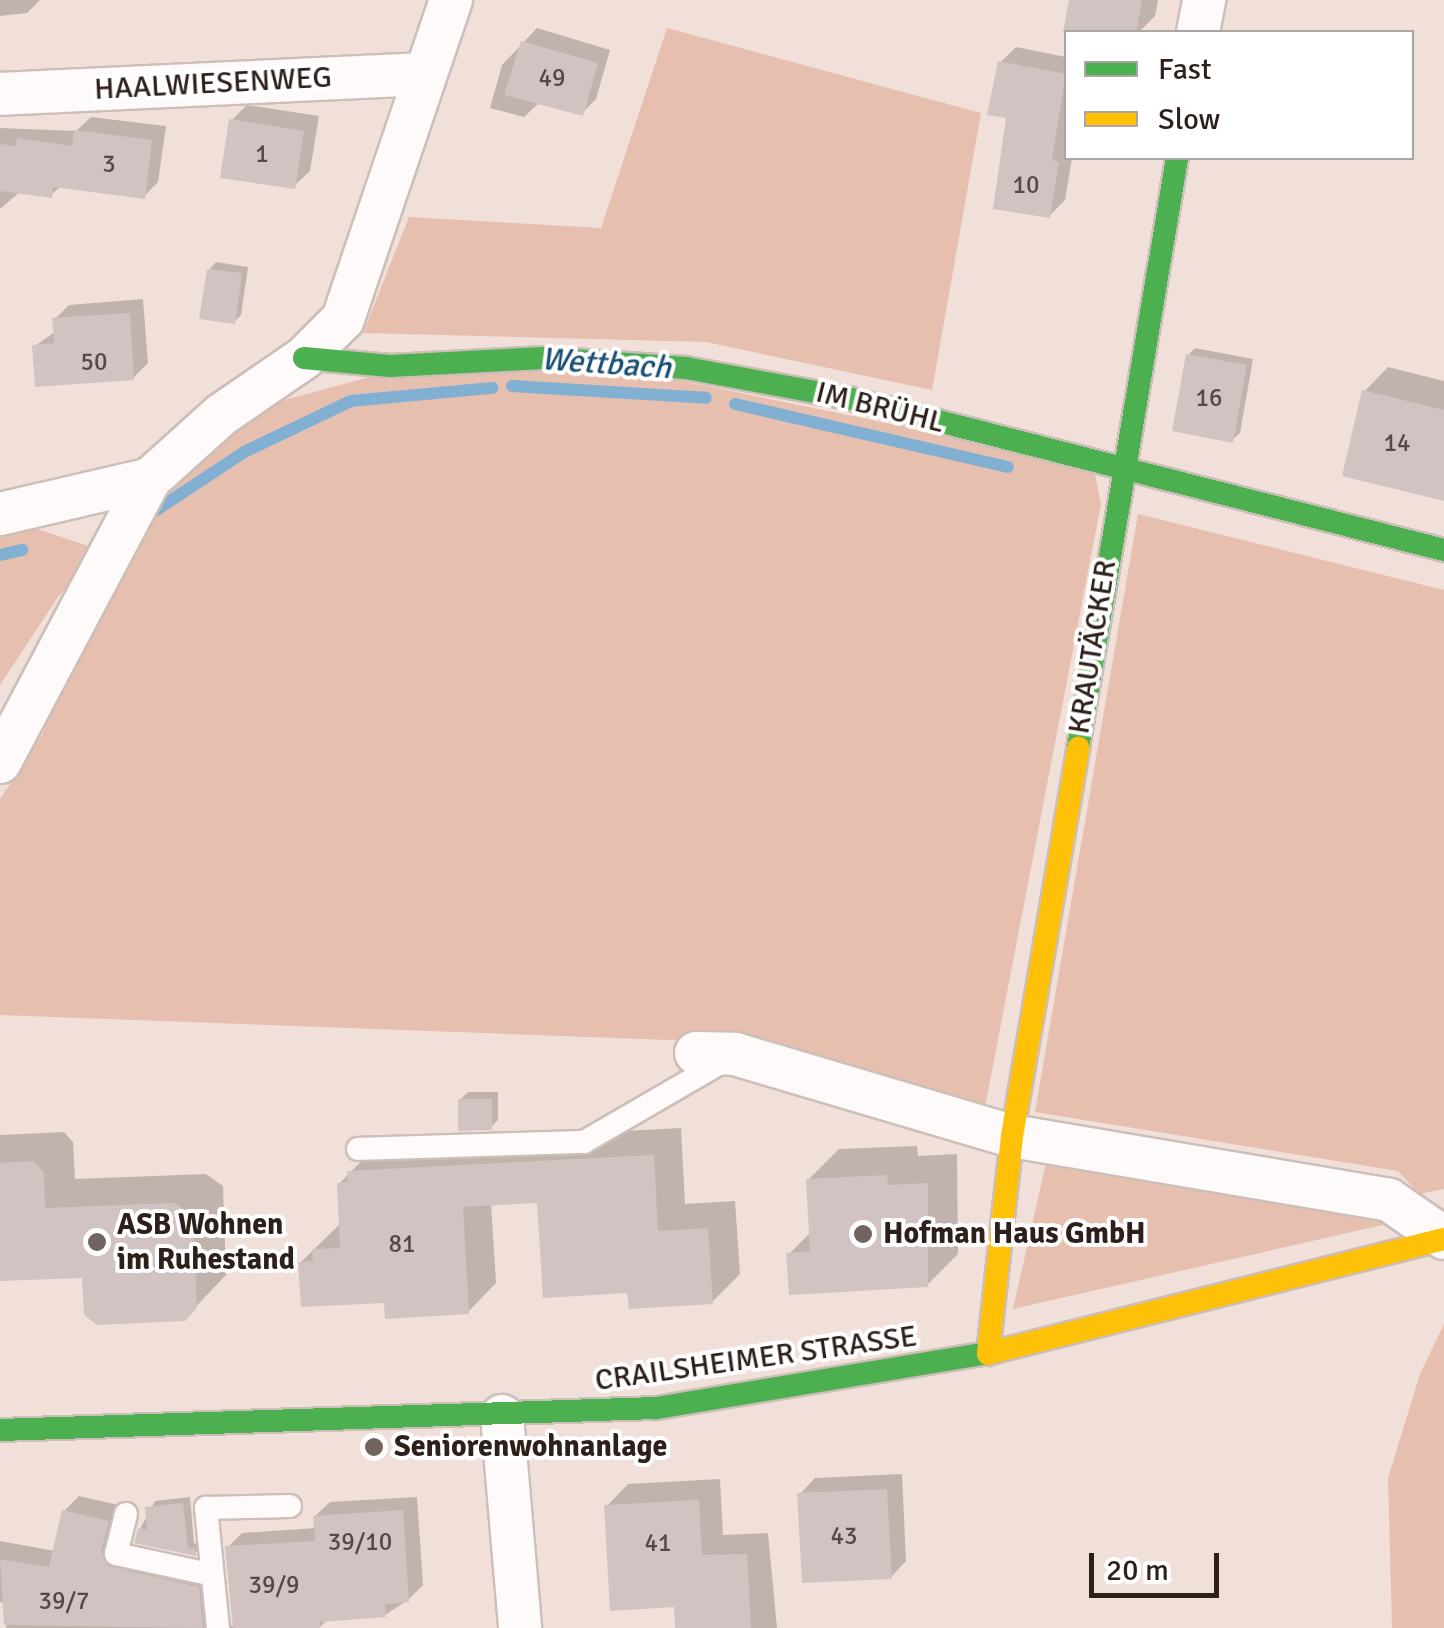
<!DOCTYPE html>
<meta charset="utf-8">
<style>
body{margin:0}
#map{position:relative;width:1444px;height:1628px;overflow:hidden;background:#f0e0d9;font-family:Signika,sans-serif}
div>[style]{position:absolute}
.green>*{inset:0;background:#e7bfae}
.shadow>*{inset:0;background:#0003}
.stream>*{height:12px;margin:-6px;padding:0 6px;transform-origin:6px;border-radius:6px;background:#82b0d3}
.building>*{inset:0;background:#d1c3c2}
.roads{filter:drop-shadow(2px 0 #ccbeb8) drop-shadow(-2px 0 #ccbeb8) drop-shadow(0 2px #ccbeb8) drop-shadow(0 -2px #ccbeb8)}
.lane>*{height:22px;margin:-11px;padding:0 11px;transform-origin:11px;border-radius:11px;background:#fdfaf9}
.street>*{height:42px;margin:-21px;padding:0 21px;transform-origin:21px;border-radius:21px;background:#fdfaf9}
.fast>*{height:22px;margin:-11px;padding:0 11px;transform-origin:11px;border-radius:11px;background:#4caf50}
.slow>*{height:22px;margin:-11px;padding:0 11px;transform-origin:11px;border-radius:11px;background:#ffc107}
.dots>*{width:28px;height:28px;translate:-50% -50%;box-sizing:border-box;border:5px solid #fff;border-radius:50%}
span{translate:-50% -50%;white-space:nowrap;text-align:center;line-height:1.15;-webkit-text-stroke:8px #fff;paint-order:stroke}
.number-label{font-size:25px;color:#564844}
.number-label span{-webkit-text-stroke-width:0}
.street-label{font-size:30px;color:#2d1f1a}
.poi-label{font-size:30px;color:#2d1f1a;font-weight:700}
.left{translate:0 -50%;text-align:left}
.water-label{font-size:32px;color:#194f73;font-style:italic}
.legend{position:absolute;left:1064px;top:30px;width:350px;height:130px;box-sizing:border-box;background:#fff;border:2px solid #aba5a3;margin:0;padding:12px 18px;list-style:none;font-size:30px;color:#2d1f1a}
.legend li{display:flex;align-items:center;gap:20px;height:50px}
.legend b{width:50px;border:2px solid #aba5a3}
.scale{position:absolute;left:1089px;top:1553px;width:130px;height:45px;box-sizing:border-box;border:5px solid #2d1f1a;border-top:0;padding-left:12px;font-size:30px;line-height:35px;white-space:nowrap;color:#2d1f1a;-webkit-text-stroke:8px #fff;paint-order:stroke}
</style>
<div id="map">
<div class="green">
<div style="clip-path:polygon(667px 28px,981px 113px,932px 390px,706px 342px,363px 333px,409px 217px,601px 228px)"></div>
<div style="clip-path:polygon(608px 366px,1093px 465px,1101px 504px,985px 1107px,721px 1042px,0 1015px,0 799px,42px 735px,138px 517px,213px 441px,269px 404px,366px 378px)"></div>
<div style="clip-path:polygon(1138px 514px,1444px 590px,1444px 1189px,1419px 1194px,1398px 1171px,1035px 1112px)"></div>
<div style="clip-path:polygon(0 517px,104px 551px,58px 597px,0 685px)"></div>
<div style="clip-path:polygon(1046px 1163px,1396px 1222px,1013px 1309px)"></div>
<div style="clip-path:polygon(1444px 1324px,1444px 1628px,1392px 1628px,1388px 1478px,1420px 1374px)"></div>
</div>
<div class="shadow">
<div style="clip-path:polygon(0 0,40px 0,27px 13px,0 16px)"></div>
<div style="clip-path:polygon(1071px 0,1158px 0,1155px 16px,1139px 32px,1067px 25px)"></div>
<div style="clip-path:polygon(537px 28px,610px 50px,596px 99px,582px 113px,538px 104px,524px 117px,490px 108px,502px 65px)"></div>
<div style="clip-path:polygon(1016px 47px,1066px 57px,1066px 158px,1072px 158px,1065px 200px,1050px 215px,1009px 116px,1000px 63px)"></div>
<div style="clip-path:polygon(247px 105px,319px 116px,310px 171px,294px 186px,231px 121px)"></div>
<div style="clip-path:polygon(91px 117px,166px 126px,158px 182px,144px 196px,61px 186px,51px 195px,21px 191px,0 209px,0 128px,76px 131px)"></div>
<div style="clip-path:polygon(216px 262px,248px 267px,241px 315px,234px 322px,209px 270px)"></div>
<div style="clip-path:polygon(143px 299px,148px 363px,133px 378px,35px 346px,56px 331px,55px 319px,69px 305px)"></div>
<div style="clip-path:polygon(1195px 348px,1253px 359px,1240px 433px,1232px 440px,1188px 355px)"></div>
<div style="clip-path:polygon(1388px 367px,1444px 381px,1444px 499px,1365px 391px)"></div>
<div style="clip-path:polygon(468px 1092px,498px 1092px,498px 1120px,491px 1127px,460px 1100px)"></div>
<div style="clip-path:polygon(681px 1128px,685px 1204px,735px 1201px,740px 1274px,712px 1302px,630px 1290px,540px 1200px,491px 1203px,496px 1283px,468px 1312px,386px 1300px,300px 1263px,341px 1223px,339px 1184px,378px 1144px)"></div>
<div style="clip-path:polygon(64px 1132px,73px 1142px,75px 1179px,206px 1174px,223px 1186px,226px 1275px,184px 1319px,85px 1276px,0 1279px,0 1135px)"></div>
<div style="clip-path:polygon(917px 1146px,918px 1156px,957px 1154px,958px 1254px,927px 1285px,789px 1254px,811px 1232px,808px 1180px,839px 1149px)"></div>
<div style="clip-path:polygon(902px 1474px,906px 1561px,891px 1577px,800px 1494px,815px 1478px)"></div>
<div style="clip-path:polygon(720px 1479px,723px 1535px,768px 1533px,777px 1628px,678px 1628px,676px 1605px,607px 1506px,628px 1484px)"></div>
<div style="clip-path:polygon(79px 1496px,123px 1506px,122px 1551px,213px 1572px,218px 1615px,235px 1628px,6px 1628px,10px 1604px,0 1602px,0 1541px,55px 1551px,64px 1511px)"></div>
<div style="clip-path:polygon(190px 1497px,194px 1543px,202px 1546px,195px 1553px,140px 1529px,155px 1501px)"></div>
<div style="clip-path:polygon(417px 1497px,423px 1585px,408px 1600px,385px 1615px,328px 1619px,319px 1628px,236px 1628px,228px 1547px,242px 1533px,316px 1528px,315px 1516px,330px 1502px)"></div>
</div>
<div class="stream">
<div style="left:512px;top:386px;width:194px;rotate:3.5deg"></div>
<div style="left:735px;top:404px;width:280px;rotate:13deg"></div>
<div style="left:155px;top:511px;width:107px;rotate:-33.5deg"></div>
<div style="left:244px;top:452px;width:119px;rotate:-25.5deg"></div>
<div style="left:351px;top:401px;width:142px;rotate:-5.3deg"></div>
<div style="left:0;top:555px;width:23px;rotate:-13deg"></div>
</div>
<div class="building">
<div style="clip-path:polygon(1069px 0,1142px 0,1136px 32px,1063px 32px)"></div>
<div style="clip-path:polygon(521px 41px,598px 63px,583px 116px,504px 95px)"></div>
<div style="clip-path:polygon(998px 61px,1066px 74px,1052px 160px,1059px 162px,1050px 218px,993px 209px,1006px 118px,987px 115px)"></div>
<div style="clip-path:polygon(229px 119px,304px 131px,295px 189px,220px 178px)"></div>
<div style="clip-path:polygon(74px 130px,152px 140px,145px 199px,53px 187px,52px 198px,0 191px,0 144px,16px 146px,17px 138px,72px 146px)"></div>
<div style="clip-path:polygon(207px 269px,242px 273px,235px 324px,199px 319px)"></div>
<div style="clip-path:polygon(130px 313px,134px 380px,35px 387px,32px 345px,54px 343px,52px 318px)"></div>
<div style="clip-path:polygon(1186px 354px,1247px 365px,1233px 443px,1172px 431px)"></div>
<div style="clip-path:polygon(1362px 390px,1444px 410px,1444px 501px,1342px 476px)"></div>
<div style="clip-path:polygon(458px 1099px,492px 1099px,492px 1130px,458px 1131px)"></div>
<div style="clip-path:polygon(654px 1155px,658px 1231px,708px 1228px,713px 1304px,629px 1309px,627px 1293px,543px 1298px,537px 1203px,463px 1207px,469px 1314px,385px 1319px,384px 1303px,301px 1307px,298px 1262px,313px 1261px,312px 1249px,340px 1248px,337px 1183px,348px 1182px,347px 1171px)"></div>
<div style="clip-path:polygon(33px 1161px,44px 1173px,45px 1208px,175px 1203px,193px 1216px,197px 1308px,185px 1321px,97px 1325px,84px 1315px,82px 1278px,0 1281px,0 1163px)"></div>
<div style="clip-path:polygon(887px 1175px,888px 1185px,928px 1183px,928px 1287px,789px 1295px,786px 1253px,810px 1252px,806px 1179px)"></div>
<div style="clip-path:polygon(887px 1489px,892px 1579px,802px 1583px,797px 1493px)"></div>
<div style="clip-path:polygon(699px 1500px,702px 1555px,747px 1554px,751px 1628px,675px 1628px,674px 1607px,610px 1611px,604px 1505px)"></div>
<div style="clip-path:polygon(183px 1503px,188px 1549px,195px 1548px,196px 1556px,134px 1543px,138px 1528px,147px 1530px,145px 1507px)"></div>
<div style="clip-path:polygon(62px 1510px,109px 1521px,101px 1551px,107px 1566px,199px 1587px,203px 1628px,4px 1625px,0 1559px,49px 1567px)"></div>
<div style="clip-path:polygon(403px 1510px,409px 1602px,385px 1604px,386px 1617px,320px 1622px,320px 1628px,233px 1628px,225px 1546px,315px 1541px,313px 1516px)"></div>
</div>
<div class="roads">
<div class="lane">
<div style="left:358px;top:1149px;width:226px;rotate:-1.8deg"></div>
<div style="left:584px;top:1142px;width:165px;rotate:-30.1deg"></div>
<div style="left:126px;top:1514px;width:41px;rotate:104deg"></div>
<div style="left:116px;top:1554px;width:95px;rotate:12.1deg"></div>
<div style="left:218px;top:1628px;width:121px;rotate:-95.7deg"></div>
<div style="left:206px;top:1508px;width:84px;rotate:-1.4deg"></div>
</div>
<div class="street">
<div style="left:1198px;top:32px;width:33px;rotate:-79deg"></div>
<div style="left:0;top:94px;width:425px;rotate:-2.7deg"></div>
<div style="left:0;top:514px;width:154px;rotate:-13.1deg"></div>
<div style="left:0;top:762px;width:320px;rotate:-62.1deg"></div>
<div style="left:150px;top:479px;width:96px;rotate:-42deg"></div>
<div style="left:221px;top:415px;width:101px;rotate:-34.5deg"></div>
<div style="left:304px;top:358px;width:55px;rotate:-45deg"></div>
<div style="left:343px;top:319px;width:337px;rotate:-71.3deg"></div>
<div style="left:696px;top:1053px;width:39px;rotate:1deg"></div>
<div style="left:735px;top:1054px;width:289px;rotate:16.5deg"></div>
<div style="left:1012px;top:1136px;width:382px;rotate:9.6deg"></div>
<div style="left:1389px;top:1200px;width:67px;rotate:34.6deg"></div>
<div style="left:502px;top:1416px;width:213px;rotate:85.1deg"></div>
</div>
<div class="fast">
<div style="left:304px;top:358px;width:86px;rotate:5.3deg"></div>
<div style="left:390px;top:366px;width:154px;rotate:-3deg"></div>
<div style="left:544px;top:358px;width:142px;rotate:4deg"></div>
<div style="left:686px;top:368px;width:165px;rotate:10.5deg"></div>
<div style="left:848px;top:398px;width:615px;rotate:14.31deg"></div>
<div style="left:1078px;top:748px;width:598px;rotate:-80.47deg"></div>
<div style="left:0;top:1430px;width:656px;rotate:-1.92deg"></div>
<div style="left:656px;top:1408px;width:343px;rotate:-9.4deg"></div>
</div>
<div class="slow">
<div style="left:994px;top:1352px;width:464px;rotate:-14.1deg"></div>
<div style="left:988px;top:1354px;width:219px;rotate:-83.7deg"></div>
<div style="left:1012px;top:1136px;width:394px;rotate:-80.3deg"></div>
</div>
</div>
<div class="dots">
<div style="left:863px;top:1234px;background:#71635d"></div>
<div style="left:97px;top:1242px;background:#71635d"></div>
<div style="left:374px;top:1447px;background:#71635d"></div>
</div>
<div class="number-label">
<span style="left:552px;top:78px">49</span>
<span style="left:262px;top:154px">1</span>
<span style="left:109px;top:164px">3</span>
<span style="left:1026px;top:185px">10</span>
<span style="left:94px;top:362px">50</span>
<span style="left:1209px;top:398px">16</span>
<span style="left:1397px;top:443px">14</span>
<span style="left:402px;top:1244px">81</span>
<span style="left:844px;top:1536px">43</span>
<span style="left:360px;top:1542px">39/10</span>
<span style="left:658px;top:1543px">41</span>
<span style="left:274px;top:1585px">39/9</span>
<span style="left:64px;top:1601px">39/7</span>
</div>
<div class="street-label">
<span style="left:213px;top:84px;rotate:-3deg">HAALWIESENWEG</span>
<span style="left:880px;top:408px;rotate:14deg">IM BRÜHL</span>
<span style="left:1093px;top:647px;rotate:-81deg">KRAUTÄCKER</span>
<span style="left:756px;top:1359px;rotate:-8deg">CRAILSHEIMER STRASSE</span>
</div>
<div class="poi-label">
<span class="left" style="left:117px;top:1242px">ASB Wohnen<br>im Ruhestand</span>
<span class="left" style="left:883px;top:1234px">Hofman Haus GmbH</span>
<span class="left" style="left:394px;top:1447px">Seniorenwohnanlage</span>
</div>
<div class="water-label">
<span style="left:606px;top:364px;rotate:4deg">Wettbach</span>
</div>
<ul class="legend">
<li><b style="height:12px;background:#4caf50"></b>Fast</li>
<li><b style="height:12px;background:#ffc107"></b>Slow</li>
</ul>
<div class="scale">20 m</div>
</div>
